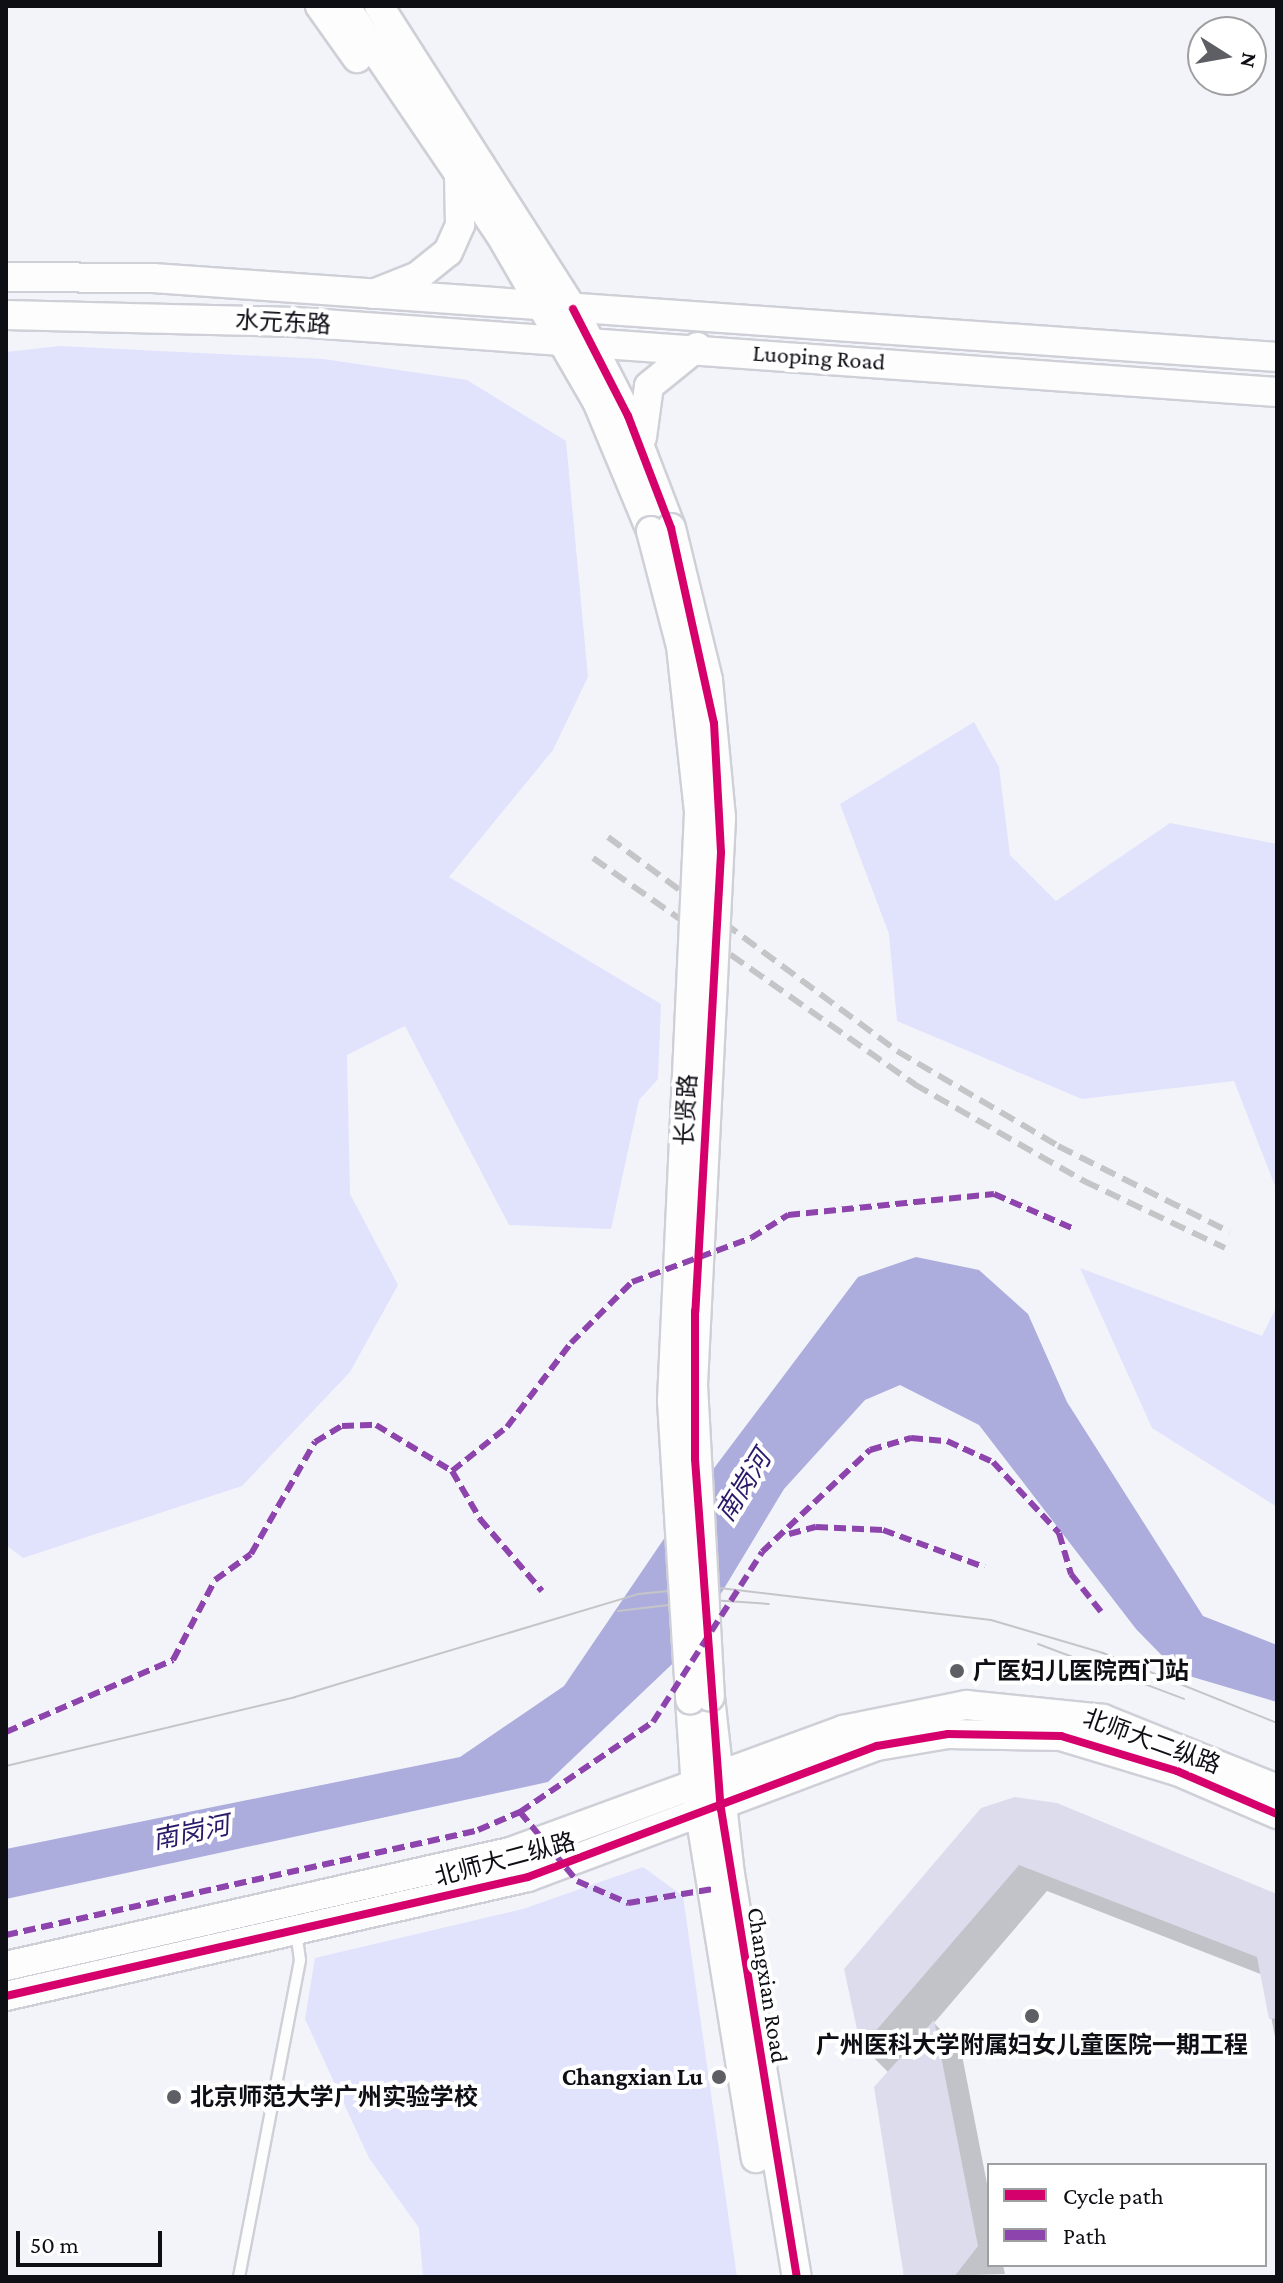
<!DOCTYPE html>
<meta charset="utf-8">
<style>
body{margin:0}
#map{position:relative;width:1283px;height:2283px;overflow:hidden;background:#f3f4fa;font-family:"Crimson Pro","Noto Sans SC",serif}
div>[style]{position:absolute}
.green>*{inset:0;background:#e1e2fc}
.water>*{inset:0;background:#acaddd}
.shadow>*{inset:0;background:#0003}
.building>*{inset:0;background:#dcdced}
.roads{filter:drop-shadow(2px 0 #cfd0d7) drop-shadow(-2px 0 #cfd0d7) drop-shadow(0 2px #cfd0d7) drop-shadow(0 -2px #cfd0d7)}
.lane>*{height:10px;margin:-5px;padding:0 5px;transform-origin:5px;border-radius:5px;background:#fdfdfe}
.secondary>*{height:28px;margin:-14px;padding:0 14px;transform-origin:14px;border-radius:14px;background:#fdfdfe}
.tram>*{height:2px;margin:-1px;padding:0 1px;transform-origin:1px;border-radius:1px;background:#c5c5c8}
.rail>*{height:6px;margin-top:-3px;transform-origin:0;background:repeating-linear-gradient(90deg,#c5c5c8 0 16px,transparent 0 24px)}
.bridges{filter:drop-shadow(2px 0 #cfd0d7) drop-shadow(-2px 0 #cfd0d7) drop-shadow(0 2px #cfd0d7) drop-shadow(0 -2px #cfd0d7)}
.secondary-bridge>*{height:28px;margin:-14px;padding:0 14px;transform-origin:14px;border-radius:14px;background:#fdfdfe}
.quiet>*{height:6px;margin-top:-3px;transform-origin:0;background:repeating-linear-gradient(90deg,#8e44ad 0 12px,transparent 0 18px)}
.cycleway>*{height:8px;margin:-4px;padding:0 4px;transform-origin:4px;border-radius:4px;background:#d6006c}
.dots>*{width:22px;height:22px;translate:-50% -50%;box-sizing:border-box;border:4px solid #fff;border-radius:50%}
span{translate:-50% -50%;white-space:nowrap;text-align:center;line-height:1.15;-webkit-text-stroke:8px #fff;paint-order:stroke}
.street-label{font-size:24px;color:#0e0e15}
.poi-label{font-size:24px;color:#0e0e15;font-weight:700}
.left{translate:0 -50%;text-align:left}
.right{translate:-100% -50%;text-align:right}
.water-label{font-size:26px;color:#291969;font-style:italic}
.frame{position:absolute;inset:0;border:8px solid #0e0e15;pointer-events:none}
.legend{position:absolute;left:987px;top:2163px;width:280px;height:104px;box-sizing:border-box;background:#fff;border:2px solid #9f9fa1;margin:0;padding:10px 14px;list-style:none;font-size:24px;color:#0e0e15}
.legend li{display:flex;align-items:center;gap:16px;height:40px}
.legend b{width:40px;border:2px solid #9f9fa1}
.north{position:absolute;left:1187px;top:16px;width:80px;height:80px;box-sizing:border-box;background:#fff;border:2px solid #9f9fa1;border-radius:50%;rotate:101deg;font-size:22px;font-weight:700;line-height:32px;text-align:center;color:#0e0e15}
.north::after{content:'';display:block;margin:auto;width:28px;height:36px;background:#5e5e65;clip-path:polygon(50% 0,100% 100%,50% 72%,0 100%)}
.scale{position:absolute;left:16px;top:2231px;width:146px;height:36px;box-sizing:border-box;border:4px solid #0e0e15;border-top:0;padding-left:10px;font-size:24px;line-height:28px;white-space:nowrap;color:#0e0e15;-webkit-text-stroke:6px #fff;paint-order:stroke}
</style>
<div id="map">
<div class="green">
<div style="clip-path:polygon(60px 346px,323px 359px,467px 380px,566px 441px,588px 677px,553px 750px,449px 877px,661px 1004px,658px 1079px,639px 1100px,611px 1229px,509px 1225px,405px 1026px,347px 1055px,350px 1194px,398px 1285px,350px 1372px,242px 1486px,23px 1558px,6px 1545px,6px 352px)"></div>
<div style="clip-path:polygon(974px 722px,999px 767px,1010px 855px,1056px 901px,1170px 823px,1277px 844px,1277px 1191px,1234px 1081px,1082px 1099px,897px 1021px,889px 934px,840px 804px)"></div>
<div style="clip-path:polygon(1080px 1268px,1262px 1336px,1277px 1306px,1277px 1507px,1152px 1428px)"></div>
<div style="clip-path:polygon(643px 1867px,683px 1896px,737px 2277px,423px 2277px,419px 2228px,369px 2158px,305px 2019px,315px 1958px,523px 1909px)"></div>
</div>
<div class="water">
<div style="clip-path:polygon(916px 1257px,979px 1270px,1028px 1314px,1067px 1402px,1203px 1616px,1277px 1645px,1277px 1702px,1179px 1673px,1136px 1629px,979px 1425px,900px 1385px,865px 1400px,784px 1489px,687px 1650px,548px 1782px,6px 1899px,6px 1849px,460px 1757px,564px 1686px,693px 1496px,858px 1277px)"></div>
</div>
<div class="shadow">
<div style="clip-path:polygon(982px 1810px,1277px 1897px,1277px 2047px,1263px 1975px,1047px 1891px,934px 2023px,961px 2050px,989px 2194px,989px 2265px,1003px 2265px,1005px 2274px,906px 2277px,889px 2073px,863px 2047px,847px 1970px)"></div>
</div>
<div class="building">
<div style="clip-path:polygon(1015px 1797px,1057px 1803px,1277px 1894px,1277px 2018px,1269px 2019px,1257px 1957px,1019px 1865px,861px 2048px,844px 1969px,981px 1808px)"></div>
<div style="clip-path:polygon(934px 2020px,978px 2246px,954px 2277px,904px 2277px,874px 2087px)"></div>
</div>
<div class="roads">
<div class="lane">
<div style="left:239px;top:2277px;width:323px;rotate:-79.1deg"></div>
<div style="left:300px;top:1960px;width:28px;rotate:-98deg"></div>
</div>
<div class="secondary">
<div style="left:320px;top:6px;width:64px;rotate:54.6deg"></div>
<div style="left:345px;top:6px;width:276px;rotate:55.8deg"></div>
<div style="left:500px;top:234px;width:193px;rotate:59.9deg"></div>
<div style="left:597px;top:401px;width:141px;rotate:67.4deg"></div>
<div style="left:379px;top:6px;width:360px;rotate:57.4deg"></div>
<div style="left:573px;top:309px;width:120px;rotate:62.8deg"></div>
<div style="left:628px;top:416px;width:120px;rotate:69deg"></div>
<div style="left:6px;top:277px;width:147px;rotate:0.4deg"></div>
<div style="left:153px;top:278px;width:1127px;rotate:4.02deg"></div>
<div style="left:373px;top:294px;width:48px;rotate:-21.8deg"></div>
<div style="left:418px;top:276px;width:38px;rotate:-39deg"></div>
<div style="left:448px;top:252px;width:30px;rotate:-66deg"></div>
<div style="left:460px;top:225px;width:49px;rotate:-91.2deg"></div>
<div style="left:6px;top:315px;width:289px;rotate:1.4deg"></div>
<div style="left:295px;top:322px;width:984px;rotate:4.08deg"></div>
<div style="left:642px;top:437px;width:51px;rotate:-82.2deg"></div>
<div style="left:649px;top:386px;width:62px;rotate:-39.1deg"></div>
<div style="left:710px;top:1697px;width:178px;rotate:83.6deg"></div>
<div style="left:730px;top:1874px;width:409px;rotate:80.6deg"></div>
<div style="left:690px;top:1699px;width:90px;rotate:86.2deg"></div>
<div style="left:696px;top:1789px;width:374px;rotate:80.8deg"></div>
<div style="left:6px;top:1966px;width:517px;rotate:-12.75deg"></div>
<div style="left:510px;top:1852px;width:355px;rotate:-20.1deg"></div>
<div style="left:843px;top:1730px;width:126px;rotate:-11.5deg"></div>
<div style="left:966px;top:1705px;width:138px;rotate:5.8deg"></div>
<div style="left:1103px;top:1719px;width:188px;rotate:21.9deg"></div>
<div style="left:6px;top:1996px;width:535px;rotate:-12.84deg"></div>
<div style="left:528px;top:1877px;width:373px;rotate:-20.6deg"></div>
<div style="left:877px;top:1746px;width:72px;rotate:-9.6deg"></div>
<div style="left:948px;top:1734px;width:113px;rotate:1deg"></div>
<div style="left:1061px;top:1736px;width:121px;rotate:16.8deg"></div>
<div style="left:1177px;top:1771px;width:109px;rotate:23.3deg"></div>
</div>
</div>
<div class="tram">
<div style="left:618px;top:1611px;width:94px;rotate:-6.7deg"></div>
<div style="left:711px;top:1600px;width:58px;rotate:3.9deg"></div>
<div style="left:1038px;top:1644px;width:156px;rotate:20.6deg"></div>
<div style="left:6px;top:1766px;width:297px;rotate:-13.4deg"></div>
<div style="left:295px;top:1697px;width:358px;rotate:-16.7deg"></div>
<div style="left:638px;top:1594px;width:73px;rotate:-5.5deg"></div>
<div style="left:711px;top:1587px;width:282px;rotate:6.7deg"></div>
<div style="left:991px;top:1620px;width:117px;rotate:16.4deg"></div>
<div style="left:1103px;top:1653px;width:188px;rotate:21.9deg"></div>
</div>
<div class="rail">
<div style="left:608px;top:837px;width:360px;rotate:36.5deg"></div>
<div style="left:897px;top:1051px;width:187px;rotate:30.5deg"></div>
<div style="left:1058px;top:1146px;width:192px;rotate:26.6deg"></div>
<div style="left:593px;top:858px;width:393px;rotate:35.1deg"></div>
<div style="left:914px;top:1084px;width:196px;rotate:29.7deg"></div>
<div style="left:1084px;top:1181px;width:156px;rotate:25.4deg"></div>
</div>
<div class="bridges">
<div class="secondary-bridge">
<div style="left:671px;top:528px;width:156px;rotate:76.3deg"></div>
<div style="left:708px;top:680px;width:139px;rotate:84.6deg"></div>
<div style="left:721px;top:818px;width:568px;rotate:92.83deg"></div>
<div style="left:693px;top:1385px;width:312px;rotate:86.9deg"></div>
<div style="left:651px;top:531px;width:119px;rotate:75.4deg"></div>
<div style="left:681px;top:646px;width:168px;rotate:83.8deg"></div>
<div style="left:699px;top:813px;width:589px;rotate:92.63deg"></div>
<div style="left:672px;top:1401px;width:299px;rotate:86.5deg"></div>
</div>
</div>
<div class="quiet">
<div style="left:452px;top:1471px;width:56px;rotate:59.7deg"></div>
<div style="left:480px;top:1519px;width:95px;rotate:49.3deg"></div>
<div style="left:789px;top:1534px;width:28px;rotate:-15deg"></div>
<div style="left:816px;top:1527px;width:67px;rotate:2.6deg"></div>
<div style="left:883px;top:1530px;width:108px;rotate:20.1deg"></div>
<div style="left:6px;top:1732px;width:182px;rotate:-23.3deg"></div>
<div style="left:173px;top:1660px;width:90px;rotate:-62.3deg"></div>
<div style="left:215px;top:1580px;width:44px;rotate:-35.8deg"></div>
<div style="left:251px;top:1554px;width:129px;rotate:-60.3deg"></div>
<div style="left:315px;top:1442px;width:31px;rotate:-31deg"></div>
<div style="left:342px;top:1426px;width:34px;rotate:-2deg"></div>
<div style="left:376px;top:1425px;width:89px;rotate:31.2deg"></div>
<div style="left:452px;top:1471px;width:70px;rotate:-38.7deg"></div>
<div style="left:507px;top:1427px;width:106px;rotate:-52.7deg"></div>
<div style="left:571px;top:1343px;width:86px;rotate:-45deg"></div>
<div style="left:632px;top:1282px;width:127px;rotate:-20.3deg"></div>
<div style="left:751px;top:1238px;width:44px;rotate:-31.9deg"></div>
<div style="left:788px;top:1215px;width:207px;rotate:-5.8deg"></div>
<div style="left:994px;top:1194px;width:85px;rotate:23.6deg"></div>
<div style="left:520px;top:1812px;width:89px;rotate:50.4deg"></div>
<div style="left:577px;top:1881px;width:56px;rotate:23.3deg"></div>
<div style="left:628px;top:1903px;width:86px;rotate:-9.4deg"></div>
<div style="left:6px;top:1935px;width:484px;rotate:-12.5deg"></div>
<div style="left:478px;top:1830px;width:46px;rotate:-23.2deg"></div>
<div style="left:520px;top:1812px;width:161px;rotate:-34.1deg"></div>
<div style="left:653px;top:1722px;width:202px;rotate:-57.3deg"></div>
<div style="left:762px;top:1552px;width:149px;rotate:-43.4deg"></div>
<div style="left:870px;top:1450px;width:43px;rotate:-16.3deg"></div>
<div style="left:911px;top:1438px;width:36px;rotate:5deg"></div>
<div style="left:947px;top:1441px;width:51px;rotate:24.5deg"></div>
<div style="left:993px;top:1462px;width:97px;rotate:47.1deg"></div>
<div style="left:1059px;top:1533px;width:43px;rotate:73.7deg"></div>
<div style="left:1071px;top:1574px;width:50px;rotate:51.5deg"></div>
</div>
<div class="cycleway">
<div style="left:573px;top:309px;width:120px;rotate:62.8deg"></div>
<div style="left:628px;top:416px;width:120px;rotate:69deg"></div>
<div style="left:671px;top:528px;width:200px;rotate:77.6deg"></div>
<div style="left:714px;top:723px;width:130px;rotate:86.9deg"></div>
<div style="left:721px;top:853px;width:459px;rotate:93.2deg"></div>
<div style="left:695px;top:1311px;width:148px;rotate:90deg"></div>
<div style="left:695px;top:1459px;width:351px;rotate:85.8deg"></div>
<div style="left:721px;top:1809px;width:474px;rotate:80.8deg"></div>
<div style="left:6px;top:1996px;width:535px;rotate:-12.84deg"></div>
<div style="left:528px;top:1877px;width:373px;rotate:-20.6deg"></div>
<div style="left:877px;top:1746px;width:72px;rotate:-9.6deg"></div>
<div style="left:948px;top:1734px;width:113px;rotate:1deg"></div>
<div style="left:1061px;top:1736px;width:121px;rotate:16.8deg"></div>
<div style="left:1177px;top:1771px;width:109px;rotate:23.3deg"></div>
</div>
<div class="dots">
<div style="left:957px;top:1671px;background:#5e5e65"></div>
<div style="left:1032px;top:2016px;background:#5e5e65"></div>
<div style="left:719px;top:2077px;background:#5e5e65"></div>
<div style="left:174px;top:2097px;background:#5e5e65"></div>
</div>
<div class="street-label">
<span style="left:283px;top:322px;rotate:3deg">水元东路</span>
<span style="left:819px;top:357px;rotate:4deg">Luoping Road</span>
<span style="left:686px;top:1110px;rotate:-87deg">长贤路</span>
<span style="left:1152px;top:1741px;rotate:20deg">北师大二纵路</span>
<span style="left:505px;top:1859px;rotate:-15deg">北师大二纵路</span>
<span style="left:768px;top:1985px;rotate:81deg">Changxian Road</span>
</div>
<div class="poi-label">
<span class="left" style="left:973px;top:1671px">广医妇儿医院西门站</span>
<span style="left:1032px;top:2045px">广州医科大学附属妇女儿童医院一期工程</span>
<span class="right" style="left:703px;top:2077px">Changxian Lu</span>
<span class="left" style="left:190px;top:2097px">北京师范大学广州实验学校</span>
</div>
<div class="water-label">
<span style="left:744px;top:1486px;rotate:-58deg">南岗河</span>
<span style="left:191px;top:1833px;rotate:-12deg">南岗河</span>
</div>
<div class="frame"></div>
<ul class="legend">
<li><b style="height:10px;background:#d6006c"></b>Cycle path</li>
<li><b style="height:10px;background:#8e44ad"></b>Path</li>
</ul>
<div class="north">N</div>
<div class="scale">50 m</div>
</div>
